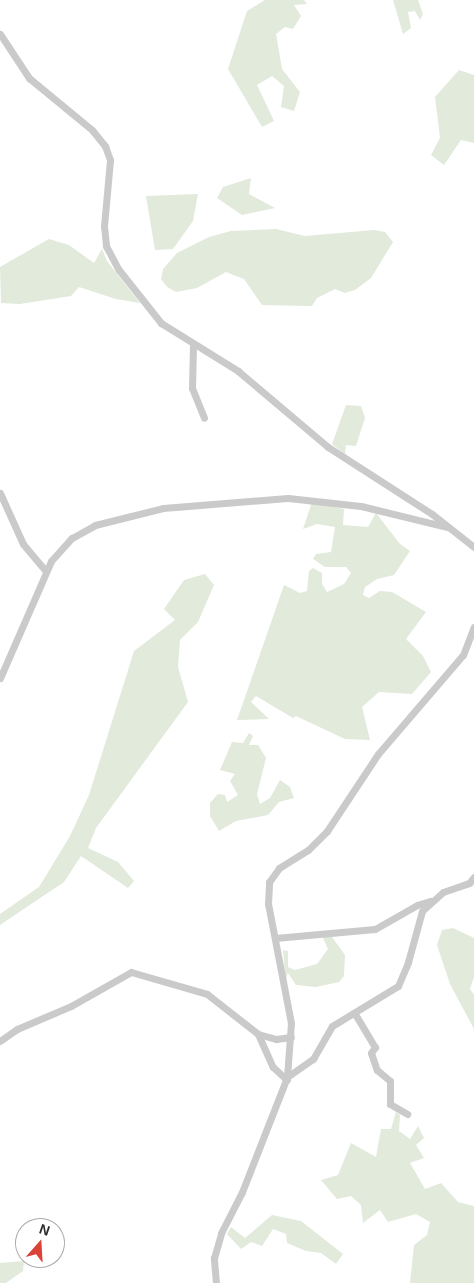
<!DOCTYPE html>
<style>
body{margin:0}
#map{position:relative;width:474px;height:1283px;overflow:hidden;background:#fff;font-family:Helvetica,sans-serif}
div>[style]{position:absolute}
.green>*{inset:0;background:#e1eadb}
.minor>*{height:7px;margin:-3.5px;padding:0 3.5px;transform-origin:3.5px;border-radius:3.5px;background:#cacaca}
span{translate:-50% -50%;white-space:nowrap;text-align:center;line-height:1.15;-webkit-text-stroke:5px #fff;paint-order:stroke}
.north{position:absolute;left:15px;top:1218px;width:50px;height:50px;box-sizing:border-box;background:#fff;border:1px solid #ababab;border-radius:50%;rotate:19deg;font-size:14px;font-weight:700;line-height:20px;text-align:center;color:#2d2d2d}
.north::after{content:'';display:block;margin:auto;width:18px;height:22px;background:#db4238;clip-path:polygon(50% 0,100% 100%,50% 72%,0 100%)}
</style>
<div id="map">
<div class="green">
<div style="clip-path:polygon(265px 0,304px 0,307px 4px,294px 5px,301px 16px,293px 29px,285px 27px,276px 34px,282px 69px,300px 92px,294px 111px,281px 107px,284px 86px,272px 76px,257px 85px,274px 121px,262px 127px,228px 69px,247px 11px)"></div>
<div style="clip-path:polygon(393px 0,418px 0,423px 14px,420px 20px,415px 11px,408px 12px,411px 28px,403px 34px)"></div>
<div style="clip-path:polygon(459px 70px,474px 75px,474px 143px,461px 140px,444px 165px,431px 155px,440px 138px,435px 97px)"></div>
<div style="clip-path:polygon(251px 178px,249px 194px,275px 208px,242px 215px,217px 198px,223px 187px)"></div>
<div style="clip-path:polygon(198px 194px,193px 221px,173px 249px,155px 250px,146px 196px)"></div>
<div style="clip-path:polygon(276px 229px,305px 236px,374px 230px,385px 232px,393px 242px,371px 278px,355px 290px,345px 293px,335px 289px,317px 298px,312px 306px,262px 305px,244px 279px,226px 272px,197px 288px,176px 292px,167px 287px,161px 279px,163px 269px,177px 253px,209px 237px,231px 231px)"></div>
<div style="clip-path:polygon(49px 239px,69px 245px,94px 263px,102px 249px,107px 261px,140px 303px,116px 299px,79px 287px,71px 296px,20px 304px,1px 303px,0 267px)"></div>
<div style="clip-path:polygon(346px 405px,361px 406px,365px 418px,356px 446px,346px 445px,345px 454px,332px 444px)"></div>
<div style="clip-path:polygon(312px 502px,344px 509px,343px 525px,368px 527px,376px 513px,400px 544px,410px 551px,394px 575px,377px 579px,365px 587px,363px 595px,369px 598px,380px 591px,392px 592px,426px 612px,406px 639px,423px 656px,431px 672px,412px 694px,379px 692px,362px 707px,370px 740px,345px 739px,296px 716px,293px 718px,256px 696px,251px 702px,269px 719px,237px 720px,284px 585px,300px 593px,307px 591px,309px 571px,313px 568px,322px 573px,322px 584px,327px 592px,344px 584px,351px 573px,346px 567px,325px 567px,313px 559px,316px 554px,331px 552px,335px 527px,317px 524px,303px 529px)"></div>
<div style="clip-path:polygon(205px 574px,214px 585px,198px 622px,180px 640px,178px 667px,188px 702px,96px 828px,88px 848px,118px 862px,134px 881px,128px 888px,81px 856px,64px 882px,0 925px,0 914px,39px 887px,70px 836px,89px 795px,134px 651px,175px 620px,164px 609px,184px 580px)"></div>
<div style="clip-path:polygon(249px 733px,253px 736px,249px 745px,258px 745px,266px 758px,257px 794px,260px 804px,270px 798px,280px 780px,290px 787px,294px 798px,279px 802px,268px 815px,236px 821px,219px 831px,210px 816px,210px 803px,218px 794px,225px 795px,227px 802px,238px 795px,230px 781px,235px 774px,220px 770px,232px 742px,243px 743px)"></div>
<div style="clip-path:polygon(453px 928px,474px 938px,474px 977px,470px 989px,474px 995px,474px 1029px,450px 984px,437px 945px,442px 930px)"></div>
<div style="clip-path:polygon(322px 936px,332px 937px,345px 955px,344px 976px,339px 982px,316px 987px,296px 985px,288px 973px,286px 978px,285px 973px,283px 950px,288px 951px,288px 967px,295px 970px,317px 964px,328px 949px)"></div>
<div style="clip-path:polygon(396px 1112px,400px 1115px,399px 1131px,410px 1139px,418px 1126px,424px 1138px,416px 1145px,424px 1158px,410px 1163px,425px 1189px,441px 1183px,458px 1202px,474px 1206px,474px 1283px,410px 1283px,414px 1245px,427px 1235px,430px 1222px,416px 1214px,388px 1222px,380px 1210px,363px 1223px,361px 1205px,351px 1196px,337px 1199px,321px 1180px,338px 1175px,351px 1143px,376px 1157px,381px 1129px,391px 1129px)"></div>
<div style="clip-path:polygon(272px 1215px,301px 1221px,343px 1254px,336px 1264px,321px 1253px,306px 1251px,287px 1243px,286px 1234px,273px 1229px,262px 1246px,251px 1242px,241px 1249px,227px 1234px,231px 1227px,245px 1238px)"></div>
<div style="clip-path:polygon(24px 1261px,23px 1271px,6px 1283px,0 1283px,0 1263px)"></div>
</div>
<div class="minor">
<div style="left:0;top:34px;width:53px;rotate:56.6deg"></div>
<div style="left:29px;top:78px;width:82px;rotate:39.5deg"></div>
<div style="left:92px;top:130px;width:21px;rotate:51deg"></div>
<div style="left:105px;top:146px;width:15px;rotate:70deg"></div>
<div style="left:110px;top:160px;width:66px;rotate:95.2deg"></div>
<div style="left:104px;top:226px;width:20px;rotate:84deg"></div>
<div style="left:106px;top:246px;width:27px;rotate:62deg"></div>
<div style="left:119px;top:270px;width:68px;rotate:51.6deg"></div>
<div style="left:161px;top:323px;width:91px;rotate:31.9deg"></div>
<div style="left:238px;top:371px;width:118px;rotate:40.2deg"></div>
<div style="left:328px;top:447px;width:124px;rotate:32.8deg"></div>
<div style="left:432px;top:514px;width:53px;rotate:38.2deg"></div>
<div style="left:193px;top:345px;width:43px;rotate:91.3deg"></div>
<div style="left:192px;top:388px;width:32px;rotate:68deg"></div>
<div style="left:0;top:493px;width:56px;rotate:65.7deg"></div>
<div style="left:23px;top:544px;width:35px;rotate:50deg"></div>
<div style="left:0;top:678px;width:128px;rotate:-66.4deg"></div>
<div style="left:51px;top:561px;width:31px;rotate:-48deg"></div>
<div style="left:72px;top:538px;width:26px;rotate:-29deg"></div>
<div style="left:95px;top:525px;width:70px;rotate:-14deg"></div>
<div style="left:163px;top:508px;width:125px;rotate:-4.6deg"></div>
<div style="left:288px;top:498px;width:73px;rotate:6.3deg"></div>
<div style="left:361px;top:506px;width:89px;rotate:13.7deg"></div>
<div style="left:275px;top:938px;width:100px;rotate:-5.1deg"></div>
<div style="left:375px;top:929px;width:48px;rotate:-29.7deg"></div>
<div style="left:417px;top:905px;width:14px;rotate:-17deg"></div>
<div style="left:355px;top:1014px;width:39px;rotate:59deg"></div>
<div style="left:375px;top:1047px;width:7px;rotate:124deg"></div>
<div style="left:371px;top:1053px;width:18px;rotate:71deg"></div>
<div style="left:377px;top:1070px;width:17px;rotate:40deg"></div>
<div style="left:390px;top:1081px;width:23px;rotate:90deg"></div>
<div style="left:390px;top:1104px;width:20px;rotate:30deg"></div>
<div style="left:258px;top:1034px;width:36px;rotate:66deg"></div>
<div style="left:273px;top:1067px;width:19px;rotate:43deg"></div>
<div style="left:0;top:1041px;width:21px;rotate:-35deg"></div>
<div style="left:17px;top:1029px;width:59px;rotate:-23.1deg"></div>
<div style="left:71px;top:1006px;width:69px;rotate:-29.5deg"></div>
<div style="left:131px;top:972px;width:79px;rotate:16.1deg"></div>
<div style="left:207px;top:994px;width:65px;rotate:38.1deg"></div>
<div style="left:258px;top:1034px;width:19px;rotate:16deg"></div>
<div style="left:276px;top:1039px;width:15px;rotate:-8deg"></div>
<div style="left:287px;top:1077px;width:32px;rotate:-35deg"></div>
<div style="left:313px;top:1059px;width:38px;rotate:-60deg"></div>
<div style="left:332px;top:1026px;width:77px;rotate:-31.2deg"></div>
<div style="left:398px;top:986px;width:26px;rotate:-67deg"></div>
<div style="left:408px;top:962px;width:53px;rotate:-74.6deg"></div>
<div style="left:422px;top:911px;width:28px;rotate:-42deg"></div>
<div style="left:443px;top:892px;width:28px;rotate:-19deg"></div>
<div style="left:469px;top:883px;width:8px;rotate:-50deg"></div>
<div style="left:216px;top:1283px;width:25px;rotate:-95deg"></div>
<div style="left:214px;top:1258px;width:26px;rotate:-74deg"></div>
<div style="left:221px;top:1233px;width:46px;rotate:-62.9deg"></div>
<div style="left:242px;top:1192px;width:123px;rotate:-68.6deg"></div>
<div style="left:287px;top:1077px;width:54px;rotate:-85.8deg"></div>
<div style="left:291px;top:1023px;width:121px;rotate:-100.9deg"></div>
<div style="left:268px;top:904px;width:22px;rotate:-87deg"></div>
<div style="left:269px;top:882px;width:17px;rotate:-54deg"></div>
<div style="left:279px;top:868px;width:34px;rotate:-32deg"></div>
<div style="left:308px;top:850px;width:27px;rotate:-45deg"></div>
<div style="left:327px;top:831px;width:92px;rotate:-56.5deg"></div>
<div style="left:378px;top:754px;width:130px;rotate:-49.4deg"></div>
<div style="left:463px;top:655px;width:30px;rotate:-69deg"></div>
</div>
<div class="north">N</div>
</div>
